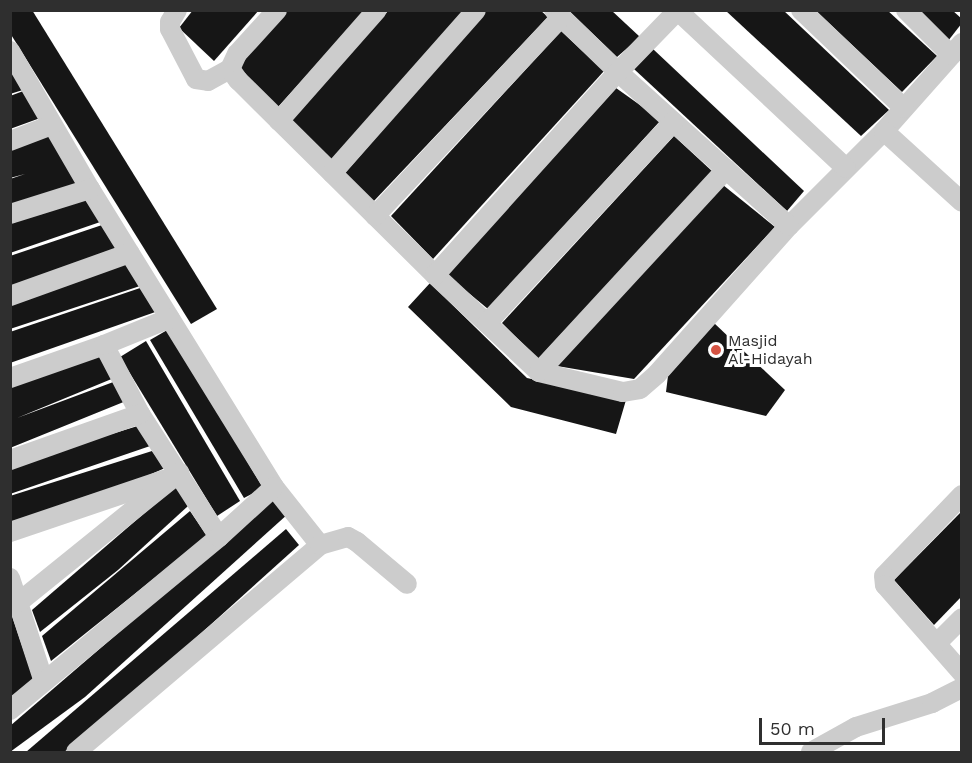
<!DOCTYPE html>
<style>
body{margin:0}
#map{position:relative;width:972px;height:763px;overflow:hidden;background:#fff;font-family:"Work Sans",sans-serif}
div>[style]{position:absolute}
.building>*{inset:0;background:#161616}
.minor>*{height:20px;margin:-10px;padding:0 10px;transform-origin:10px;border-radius:10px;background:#ccc}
.dots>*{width:16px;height:16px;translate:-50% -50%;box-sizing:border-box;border:3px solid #fff;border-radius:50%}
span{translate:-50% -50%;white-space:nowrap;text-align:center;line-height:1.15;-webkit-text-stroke:6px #fff;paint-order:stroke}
.poi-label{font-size:16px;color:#2f2f2f}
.left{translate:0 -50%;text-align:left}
.frame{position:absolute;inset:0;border:12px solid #2f2f2f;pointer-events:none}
.scale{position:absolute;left:759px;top:718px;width:126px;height:27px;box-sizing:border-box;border:3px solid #2f2f2f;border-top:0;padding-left:8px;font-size:18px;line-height:21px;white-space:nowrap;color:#2f2f2f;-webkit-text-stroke:4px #fff;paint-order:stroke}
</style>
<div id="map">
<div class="building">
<div style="clip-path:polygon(10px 10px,32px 10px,217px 309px,191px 324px,10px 33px)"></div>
<div style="clip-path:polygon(193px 10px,259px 10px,214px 61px,179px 28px)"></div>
<div style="clip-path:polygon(288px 10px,366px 10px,278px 107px,240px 70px,244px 59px)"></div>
<div style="clip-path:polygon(389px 10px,464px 10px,331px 161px,290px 120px)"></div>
<div style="clip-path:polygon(487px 10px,540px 10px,548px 17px,372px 203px,345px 173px)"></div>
<div style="clip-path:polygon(568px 10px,611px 10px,640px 37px,617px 57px)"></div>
<div style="clip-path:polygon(725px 10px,783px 10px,889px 110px,861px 136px)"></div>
<div style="clip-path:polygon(815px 10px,887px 10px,937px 56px,902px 92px)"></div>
<div style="clip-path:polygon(917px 10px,952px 10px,962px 19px,962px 23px,948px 41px)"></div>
<div style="clip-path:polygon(561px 31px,604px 71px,433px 259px,391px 216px)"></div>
<div style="clip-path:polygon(653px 49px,804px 191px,787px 211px,634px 69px)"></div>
<div style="clip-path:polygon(10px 62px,26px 89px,10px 94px)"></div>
<div style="clip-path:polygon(616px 88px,661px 120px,488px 309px,447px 275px)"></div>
<div style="clip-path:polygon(26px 90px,43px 117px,10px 129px,10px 96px)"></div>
<div style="clip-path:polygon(52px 133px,82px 184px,10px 209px,10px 179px,25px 174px,10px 178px,10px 147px)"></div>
<div style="clip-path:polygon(674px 136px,713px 172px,538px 359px,502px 323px)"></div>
<div style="clip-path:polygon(723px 185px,775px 227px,634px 379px,557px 366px)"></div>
<div style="clip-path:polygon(88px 194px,106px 220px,10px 253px,10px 221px)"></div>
<div style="clip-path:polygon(108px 223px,123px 248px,10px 287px,10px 256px)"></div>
<div style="clip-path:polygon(130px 259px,146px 284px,10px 329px,10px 301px)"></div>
<div style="clip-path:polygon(430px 283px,527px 378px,626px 400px,616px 434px,511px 407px,408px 307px)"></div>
<div style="clip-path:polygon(146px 286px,161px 310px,10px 363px,10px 332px)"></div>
<div style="clip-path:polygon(714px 323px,785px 390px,766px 416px,666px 392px,668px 376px)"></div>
<div style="clip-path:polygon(169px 329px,263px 488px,244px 498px,150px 340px)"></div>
<div style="clip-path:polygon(146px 341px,240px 501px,217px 516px,120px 357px)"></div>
<div style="clip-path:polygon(104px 350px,114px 378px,17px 418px,116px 381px,126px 401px,10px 448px,10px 385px)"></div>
<div style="clip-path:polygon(141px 425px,153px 445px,10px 494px,10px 465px)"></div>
<div style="clip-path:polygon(152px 451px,165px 468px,95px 499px,10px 526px,10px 496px)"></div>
<div style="clip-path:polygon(177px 485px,188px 506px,118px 570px,40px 632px,32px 610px)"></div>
<div style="clip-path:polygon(276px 497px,289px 513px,85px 697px,10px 752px,10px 726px)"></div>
<div style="clip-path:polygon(190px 511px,207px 536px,51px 661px,42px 636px)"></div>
<div style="clip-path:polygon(962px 511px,962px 596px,934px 625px,894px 580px)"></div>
<div style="clip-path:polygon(286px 529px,299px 545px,95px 729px,64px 752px,26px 752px)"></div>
<div style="clip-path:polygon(10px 610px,34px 681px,13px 697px,10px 691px)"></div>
</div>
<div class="minor">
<div style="left:177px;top:10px;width:14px;rotate:120deg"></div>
<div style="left:170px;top:22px;width:7px;rotate:90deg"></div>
<div style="left:170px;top:29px;width:56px;rotate:62.5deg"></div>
<div style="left:196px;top:79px;width:12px;rotate:9deg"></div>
<div style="left:208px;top:81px;width:25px;rotate:-29deg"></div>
<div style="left:277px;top:10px;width:59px;rotate:132.3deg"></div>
<div style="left:237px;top:54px;width:17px;rotate:115deg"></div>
<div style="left:230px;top:69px;width:14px;rotate:54deg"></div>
<div style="left:238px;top:80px;width:277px;rotate:44.7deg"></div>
<div style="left:435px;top:275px;width:142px;rotate:43deg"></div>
<div style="left:539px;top:372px;width:86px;rotate:13.4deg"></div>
<div style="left:623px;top:392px;width:17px;rotate:-10deg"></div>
<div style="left:640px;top:389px;width:23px;rotate:-41deg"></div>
<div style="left:657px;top:374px;width:198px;rotate:-48.3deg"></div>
<div style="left:789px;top:226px;width:134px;rotate:-45deg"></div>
<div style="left:884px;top:131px;width:118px;rotate:-48.4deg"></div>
<div style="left:554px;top:10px;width:89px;rotate:44.1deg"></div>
<div style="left:618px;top:72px;width:230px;rotate:42deg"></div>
<div style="left:677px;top:10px;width:231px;rotate:43.1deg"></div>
<div style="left:801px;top:10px;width:142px;rotate:43.6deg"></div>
<div style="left:906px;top:10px;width:64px;rotate:45deg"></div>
<div style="left:10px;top:51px;width:160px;rotate:59.9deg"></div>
<div style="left:90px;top:189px;width:350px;rotate:58.3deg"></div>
<div style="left:274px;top:487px;width:74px;rotate:51.6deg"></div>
<div style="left:279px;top:121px;width:148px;rotate:-48.6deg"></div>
<div style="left:884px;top:131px;width:105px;rotate:42.3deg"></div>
<div style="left:10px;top:141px;width:45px;rotate:-20.9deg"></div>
<div style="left:332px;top:173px;width:217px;rotate:-48.5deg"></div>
<div style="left:10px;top:214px;width:84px;rotate:-17.4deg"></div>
<div style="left:375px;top:216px;width:272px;rotate:-46.9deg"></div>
<div style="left:435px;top:275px;width:273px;rotate:-48deg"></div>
<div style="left:618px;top:72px;width:86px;rotate:-45.9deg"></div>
<div style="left:10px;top:296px;width:127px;rotate:-19.7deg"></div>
<div style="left:487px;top:323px;width:274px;rotate:-47.2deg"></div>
<div style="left:104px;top:345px;width:78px;rotate:62.4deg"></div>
<div style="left:140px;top:414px;width:146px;rotate:57.3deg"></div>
<div style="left:539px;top:372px;width:276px;rotate:-47.3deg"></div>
<div style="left:10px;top:378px;width:100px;rotate:-19.3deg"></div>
<div style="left:104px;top:345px;width:71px;rotate:-22.2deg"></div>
<div style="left:10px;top:460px;width:138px;rotate:-19.5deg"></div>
<div style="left:962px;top:495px;width:112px;rotate:133.9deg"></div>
<div style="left:884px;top:576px;width:9px;rotate:84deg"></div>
<div style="left:885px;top:585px;width:117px;rotate:48.8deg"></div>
<div style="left:10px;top:532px;width:163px;rotate:-18.7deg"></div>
<div style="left:10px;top:578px;width:109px;rotate:71.9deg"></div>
<div style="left:19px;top:602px;width:206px;rotate:-38.9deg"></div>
<div style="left:937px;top:643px;width:35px;rotate:-45deg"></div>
<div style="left:10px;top:710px;width:271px;rotate:-39.6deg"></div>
<div style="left:219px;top:537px;width:74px;rotate:-42.3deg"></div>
<div style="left:76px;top:752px;width:320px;rotate:-40.3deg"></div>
<div style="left:320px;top:545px;width:29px;rotate:-16deg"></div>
<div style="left:348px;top:537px;width:10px;rotate:29deg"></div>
<div style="left:357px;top:542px;width:65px;rotate:40deg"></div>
<div style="left:811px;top:752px;width:51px;rotate:-29.1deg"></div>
<div style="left:856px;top:727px;width:80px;rotate:-17.5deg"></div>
<div style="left:932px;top:703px;width:34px;rotate:-27deg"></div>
</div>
<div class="dots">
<div style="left:716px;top:350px;background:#d55343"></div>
</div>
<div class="poi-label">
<span class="left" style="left:728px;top:350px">Masjid<br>Al-Hidayah</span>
</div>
<div class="frame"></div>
<div class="scale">50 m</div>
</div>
